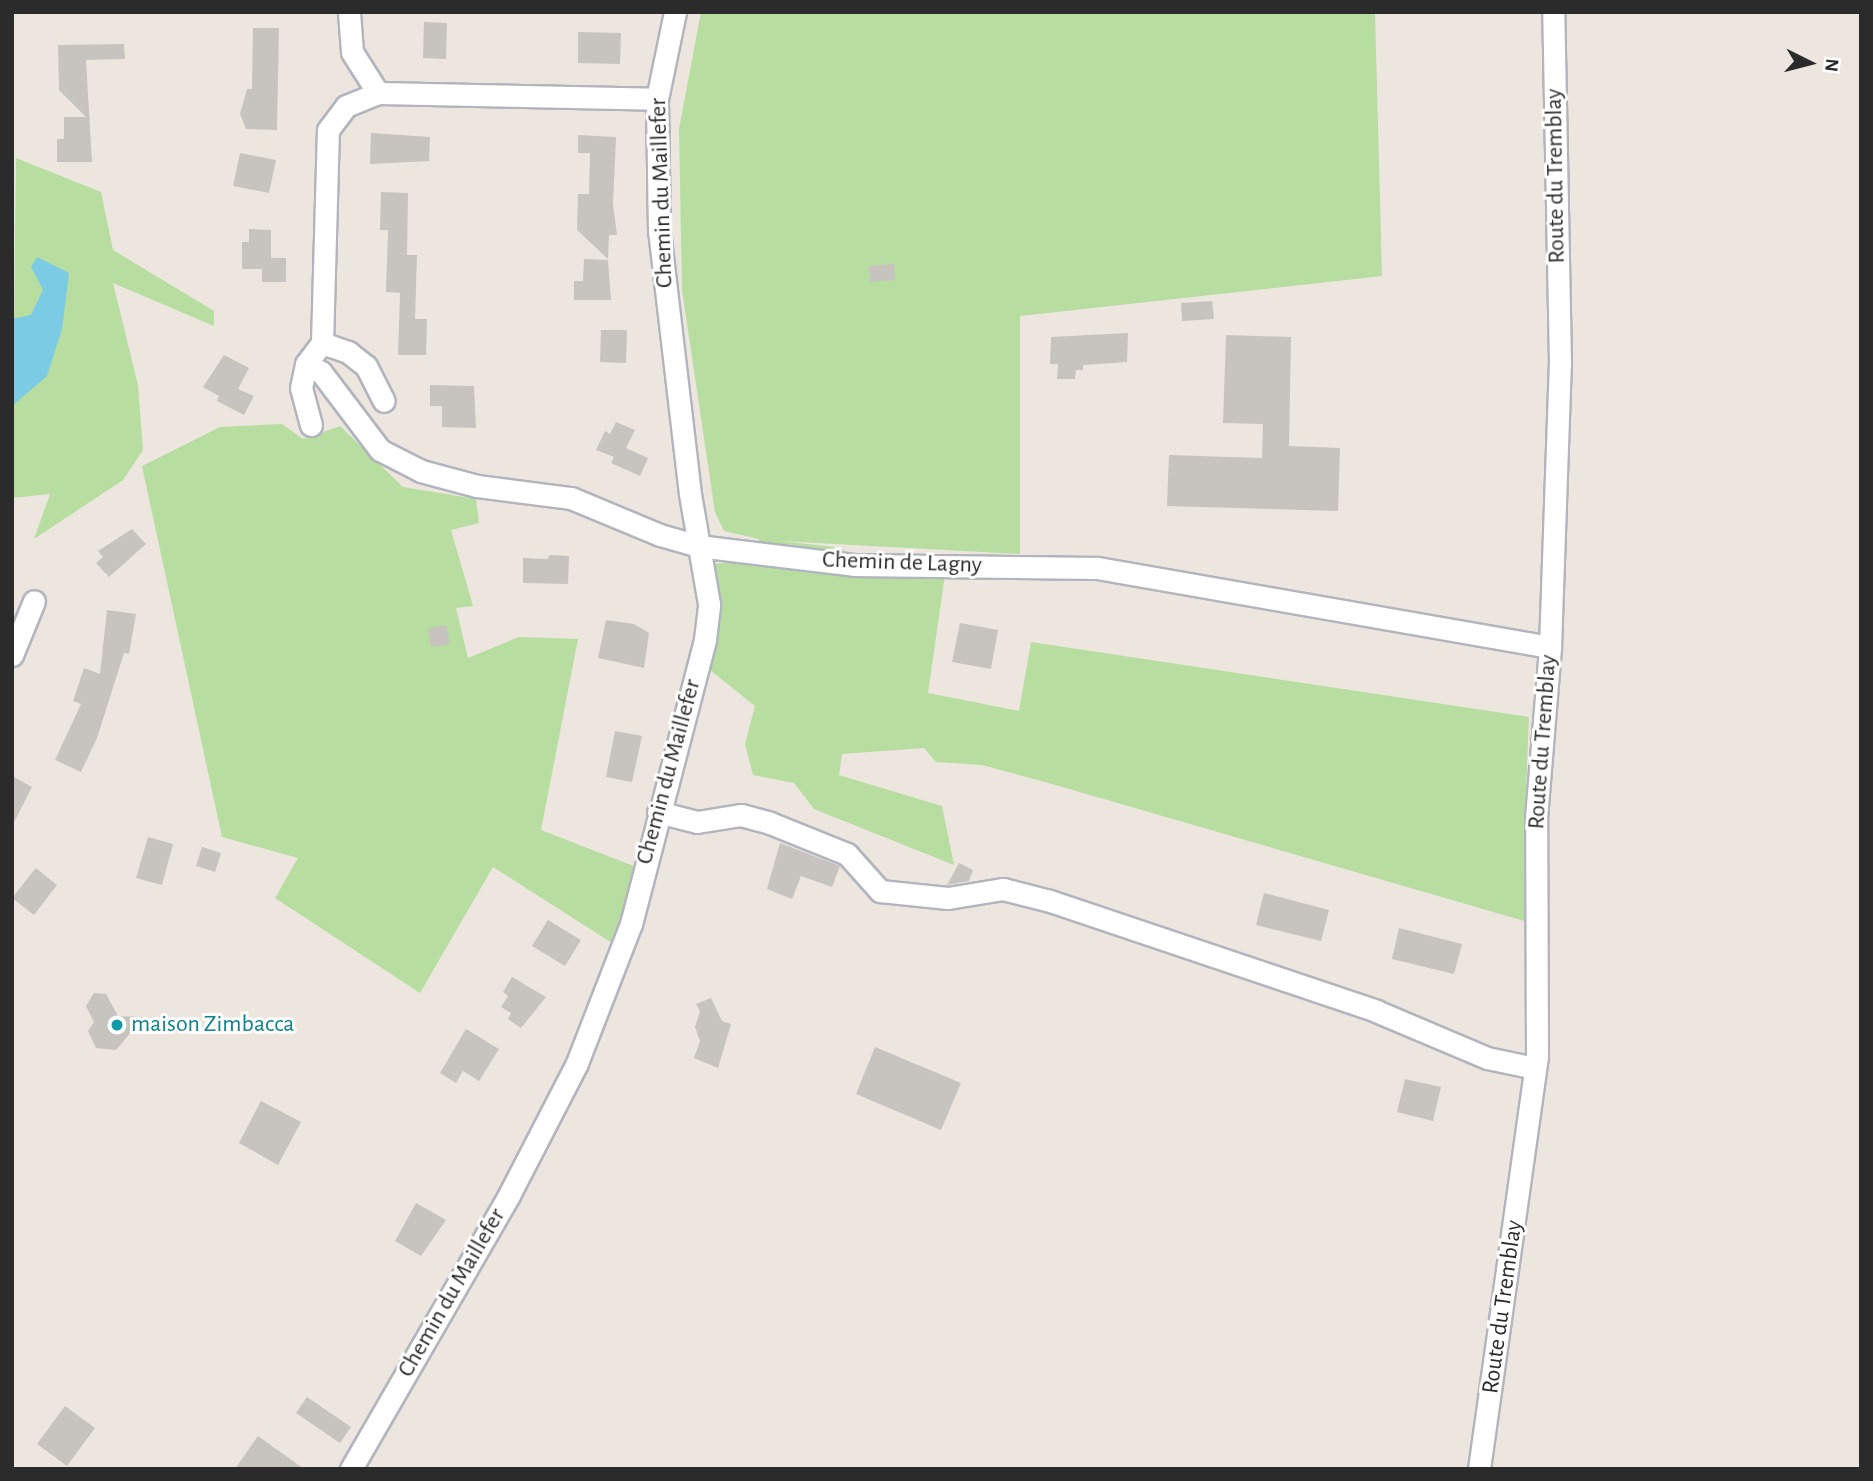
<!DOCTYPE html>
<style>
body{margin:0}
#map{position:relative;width:1873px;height:1481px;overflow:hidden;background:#ece6df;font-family:"Alegreya Sans",sans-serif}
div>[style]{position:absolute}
.green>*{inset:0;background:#b7dda0}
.water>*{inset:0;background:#7bcbe4}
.building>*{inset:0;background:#c7c3be}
.roads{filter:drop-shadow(2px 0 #b2b5bd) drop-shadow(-2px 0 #b2b5bd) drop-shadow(0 2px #b2b5bd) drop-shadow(0 -2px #b2b5bd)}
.minor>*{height:21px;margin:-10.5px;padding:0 10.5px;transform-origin:10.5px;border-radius:10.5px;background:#fff}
.dots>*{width:19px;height:19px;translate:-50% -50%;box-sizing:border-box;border:4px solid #fff;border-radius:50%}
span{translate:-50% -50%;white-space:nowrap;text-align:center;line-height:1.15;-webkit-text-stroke:6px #fff;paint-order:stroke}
.street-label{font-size:24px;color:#2b2b2b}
.culture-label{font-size:24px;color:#0d838f}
.left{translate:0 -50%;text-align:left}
.frame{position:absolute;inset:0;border:14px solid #2b2b2b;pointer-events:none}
.north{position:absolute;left:1775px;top:28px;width:70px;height:70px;-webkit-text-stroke:5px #fff;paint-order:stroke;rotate:96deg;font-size:19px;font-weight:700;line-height:28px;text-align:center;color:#2b2b2b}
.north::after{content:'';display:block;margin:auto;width:24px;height:32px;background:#2b2b2b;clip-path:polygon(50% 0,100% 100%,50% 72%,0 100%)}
</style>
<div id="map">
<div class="green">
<div style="clip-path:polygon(701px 12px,1375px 12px,1382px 276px,1020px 316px,1020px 554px,781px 541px,843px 548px,848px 569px,945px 574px,928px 693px,1019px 711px,1031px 642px,1529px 717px,1524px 836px,1528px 922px,1045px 782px,982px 765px,936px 762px,924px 748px,842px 754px,839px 775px,942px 806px,954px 865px,814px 809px,794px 783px,753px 775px,745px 744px,755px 706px,705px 666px,712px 564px,752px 560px,759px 539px,724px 531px,715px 512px,682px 290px,679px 129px)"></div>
<div style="clip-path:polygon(16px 158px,101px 192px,113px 250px,214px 311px,214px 326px,113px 283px,138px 385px,143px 450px,123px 480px,34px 539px,50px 494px,12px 498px)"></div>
<div style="clip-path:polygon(282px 424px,303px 439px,340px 426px,403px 487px,476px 499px,479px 523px,451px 530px,473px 606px,456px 608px,468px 658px,519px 637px,578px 639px,541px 830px,636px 867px,612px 943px,493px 867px,420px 993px,275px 898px,298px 858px,222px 837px,142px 466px,220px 427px)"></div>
</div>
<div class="water">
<div style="clip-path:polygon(37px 257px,69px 273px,62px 329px,47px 376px,12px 406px,12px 319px,31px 315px,43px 290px,31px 267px)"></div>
</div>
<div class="building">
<div style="clip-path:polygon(424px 22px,447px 23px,446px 59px,423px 58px)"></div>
<div style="clip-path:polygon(253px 28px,279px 28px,277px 130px,246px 129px,240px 114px,247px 89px,252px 89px)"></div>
<div style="clip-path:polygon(578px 32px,621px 33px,620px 64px,578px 63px)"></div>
<div style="clip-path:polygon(124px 44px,125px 59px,86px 60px,92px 162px,57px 162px,57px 139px,64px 139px,64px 117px,86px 117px,59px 90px,58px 45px)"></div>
<div style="clip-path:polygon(371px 133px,430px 137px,429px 161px,370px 164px)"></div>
<div style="clip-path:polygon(578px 135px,616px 137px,613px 204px,617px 235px,609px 235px,608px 259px,577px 230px,578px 194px,589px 194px,590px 153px,578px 153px)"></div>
<div style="clip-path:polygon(240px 153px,276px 160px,269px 193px,233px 186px)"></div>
<div style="clip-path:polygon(381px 192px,408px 193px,407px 255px,417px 255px,415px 319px,427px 319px,426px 355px,398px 355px,400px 293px,386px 292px,388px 230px,380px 230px)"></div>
<div style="clip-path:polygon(249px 229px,271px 230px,271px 258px,286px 258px,286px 282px,262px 282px,262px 269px,242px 269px,242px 242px,249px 242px)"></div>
<div style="clip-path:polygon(584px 259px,608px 260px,611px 300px,574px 300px,574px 281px,583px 281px)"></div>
<div style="clip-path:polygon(894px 264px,895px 280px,870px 282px,869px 266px)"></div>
<div style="clip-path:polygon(1212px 301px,1214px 319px,1182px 321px,1181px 303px)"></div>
<div style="clip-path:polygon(601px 330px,627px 330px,626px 363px,600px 362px)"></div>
<div style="clip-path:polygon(1128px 333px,1127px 362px,1083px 365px,1083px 370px,1076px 370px,1075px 379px,1057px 379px,1058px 364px,1050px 364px,1051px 337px)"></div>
<div style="clip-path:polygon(1226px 335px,1291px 337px,1289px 446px,1340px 448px,1338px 511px,1167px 506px,1169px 455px,1262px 458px,1263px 424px,1223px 423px)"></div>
<div style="clip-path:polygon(224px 355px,249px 368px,238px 389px,254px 396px,244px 415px,217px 401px,219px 396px,203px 387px)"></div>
<div style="clip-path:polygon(430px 385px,474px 386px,476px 428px,442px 427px,442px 406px,430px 406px)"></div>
<div style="clip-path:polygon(616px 422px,635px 430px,626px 448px,648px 458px,640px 476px,611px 463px,614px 457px,596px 450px,605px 431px,610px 434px)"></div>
<div style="clip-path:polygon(132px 529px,146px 544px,109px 577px,96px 563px,103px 557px,98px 551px)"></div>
<div style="clip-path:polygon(549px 555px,569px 556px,568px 584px,523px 583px,523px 558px,548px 559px)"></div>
<div style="clip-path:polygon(107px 610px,136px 614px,129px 654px,124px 653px,97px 738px,81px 772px,55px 760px,81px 704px,73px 701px,84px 668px,100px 674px)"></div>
<div style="clip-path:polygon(606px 620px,634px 624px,649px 633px,644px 668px,598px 658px)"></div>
<div style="clip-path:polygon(960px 623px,998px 630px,991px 669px,952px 662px)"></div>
<div style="clip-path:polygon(446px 625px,450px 644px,431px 647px,428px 629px)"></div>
<div style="clip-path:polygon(615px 731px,642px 736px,632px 782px,606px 777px)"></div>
<div style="clip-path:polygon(12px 776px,32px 787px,12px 826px)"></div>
<div style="clip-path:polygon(148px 837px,173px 844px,162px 885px,136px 878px)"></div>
<div style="clip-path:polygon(780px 843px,840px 866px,832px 887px,801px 876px,792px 899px,767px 889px)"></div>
<div style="clip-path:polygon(202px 847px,221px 853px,215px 872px,196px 866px)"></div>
<div style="clip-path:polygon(959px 863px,973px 870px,969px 881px,947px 885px)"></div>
<div style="clip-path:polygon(36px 868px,57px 885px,34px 915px,12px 898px)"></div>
<div style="clip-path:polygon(1264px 893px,1329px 910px,1321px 941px,1256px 925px)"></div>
<div style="clip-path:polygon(548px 920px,581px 940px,565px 966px,532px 946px)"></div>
<div style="clip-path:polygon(1399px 928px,1462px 944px,1454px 974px,1392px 959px)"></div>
<div style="clip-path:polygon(512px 977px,546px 997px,521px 1028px,508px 1019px,511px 1013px,501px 1007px,508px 996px,503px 992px)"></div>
<div style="clip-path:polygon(94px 993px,106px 994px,118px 1016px,144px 1017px,116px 1050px,96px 1048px,88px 1031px,94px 1022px,86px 1006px)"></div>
<div style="clip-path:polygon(711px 998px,722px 1021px,731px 1024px,718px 1068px,694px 1058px,700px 1041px,695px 1027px,700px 1011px,696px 1004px)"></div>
<div style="clip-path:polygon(466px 1029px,499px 1049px,479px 1081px,463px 1071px,456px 1083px,440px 1073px)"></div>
<div style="clip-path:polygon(875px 1047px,961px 1083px,941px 1130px,856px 1094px)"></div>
<div style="clip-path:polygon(1405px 1079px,1441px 1087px,1433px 1121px,1397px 1112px)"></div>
<div style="clip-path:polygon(261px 1101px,301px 1122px,278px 1165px,239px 1143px)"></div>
<div style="clip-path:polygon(416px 1203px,446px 1220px,421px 1256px,395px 1241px)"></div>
<div style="clip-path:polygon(307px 1397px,351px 1427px,340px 1443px,296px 1413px)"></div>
<div style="clip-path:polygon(65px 1406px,95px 1428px,67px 1466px,37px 1444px)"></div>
<div style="clip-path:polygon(258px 1436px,304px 1469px,235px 1469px)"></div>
</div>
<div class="roads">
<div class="minor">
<div style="left:349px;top:12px;width:40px;rotate:85.7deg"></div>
<div style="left:352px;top:52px;width:49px;rotate:57.6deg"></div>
<div style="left:322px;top:343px;width:28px;rotate:19deg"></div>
<div style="left:348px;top:352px;width:23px;rotate:38deg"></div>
<div style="left:366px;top:366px;width:39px;rotate:63deg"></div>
<div style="left:306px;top:364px;width:17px;rotate:28deg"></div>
<div style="left:321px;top:372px;width:98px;rotate:52.9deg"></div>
<div style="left:380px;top:450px;width:46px;rotate:27.1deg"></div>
<div style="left:421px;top:471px;width:58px;rotate:15deg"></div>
<div style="left:477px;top:486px;width:95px;rotate:7.3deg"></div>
<div style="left:571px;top:498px;width:96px;rotate:22.6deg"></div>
<div style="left:660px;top:535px;width:40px;rotate:16deg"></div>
<div style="left:698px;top:546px;width:157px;rotate:6.9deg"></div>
<div style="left:854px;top:565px;width:243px;rotate:0.7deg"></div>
<div style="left:1097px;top:568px;width:460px;rotate:9.9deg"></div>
<div style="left:311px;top:425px;width:38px;rotate:-105deg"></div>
<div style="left:301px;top:388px;width:25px;rotate:-78deg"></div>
<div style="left:306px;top:364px;width:26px;rotate:-53deg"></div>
<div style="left:322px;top:343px;width:213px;rotate:-88.4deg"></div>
<div style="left:328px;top:130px;width:30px;rotate:-53deg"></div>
<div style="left:346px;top:106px;width:35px;rotate:-22deg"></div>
<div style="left:378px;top:93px;width:279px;rotate:1.2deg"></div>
<div style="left:12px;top:655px;width:58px;rotate:-67.8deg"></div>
<div style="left:658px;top:812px;width:40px;rotate:14.4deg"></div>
<div style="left:697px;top:822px;width:45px;rotate:-9deg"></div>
<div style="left:741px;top:815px;width:30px;rotate:15deg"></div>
<div style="left:770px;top:823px;width:83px;rotate:21.9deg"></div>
<div style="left:847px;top:854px;width:50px;rotate:48.3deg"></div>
<div style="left:880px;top:891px;width:68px;rotate:5.9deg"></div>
<div style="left:948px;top:898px;width:56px;rotate:-9.3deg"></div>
<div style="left:1003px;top:889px;width:49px;rotate:14.3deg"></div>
<div style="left:1050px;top:901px;width:344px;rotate:18.6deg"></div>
<div style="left:1376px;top:1011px;width:121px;rotate:22.9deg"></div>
<div style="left:1487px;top:1058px;width:49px;rotate:11.8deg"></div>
<div style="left:351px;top:1469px;width:316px;rotate:-60deg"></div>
<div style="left:509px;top:1195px;width:148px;rotate:-62.7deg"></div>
<div style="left:577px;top:1063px;width:149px;rotate:-68.8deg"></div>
<div style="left:631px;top:924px;width:294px;rotate:-75.4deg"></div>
<div style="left:705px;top:639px;width:35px;rotate:-83deg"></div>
<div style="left:709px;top:604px;width:112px;rotate:-99.8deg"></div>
<div style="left:690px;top:494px;width:265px;rotate:-96.7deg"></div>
<div style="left:659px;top:231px;width:132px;rotate:-90.9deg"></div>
<div style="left:657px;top:99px;width:89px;rotate:-78.3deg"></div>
<div style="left:1479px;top:1469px;width:416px;rotate:-82deg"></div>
<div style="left:1537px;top:1057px;width:239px;rotate:-90.2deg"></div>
<div style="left:1536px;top:818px;width:172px;rotate:-85.3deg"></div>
<div style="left:1550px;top:647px;width:284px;rotate:-88deg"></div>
<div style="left:1560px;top:363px;width:351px;rotate:-91.1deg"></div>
</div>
</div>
<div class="dots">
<div style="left:117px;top:1025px;background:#0f9aa8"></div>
</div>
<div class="street-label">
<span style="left:1556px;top:176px;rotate:-91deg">Route du Tremblay</span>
<span style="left:662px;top:193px;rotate:-92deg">Chemin du Maillefer</span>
<span style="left:902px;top:563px;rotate:2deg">Chemin de Lagny</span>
<span style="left:1543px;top:742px;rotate:-86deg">Route du Tremblay</span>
<span style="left:669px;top:772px;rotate:-75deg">Chemin du Maillefer</span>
<span style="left:452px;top:1293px;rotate:-60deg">Chemin du Maillefer</span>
<span style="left:1503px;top:1307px;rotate:-82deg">Route du Tremblay</span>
</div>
<div class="culture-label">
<span class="left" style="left:131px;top:1025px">maison Zimbacca</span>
</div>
<div class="frame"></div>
<div class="north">N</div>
</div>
